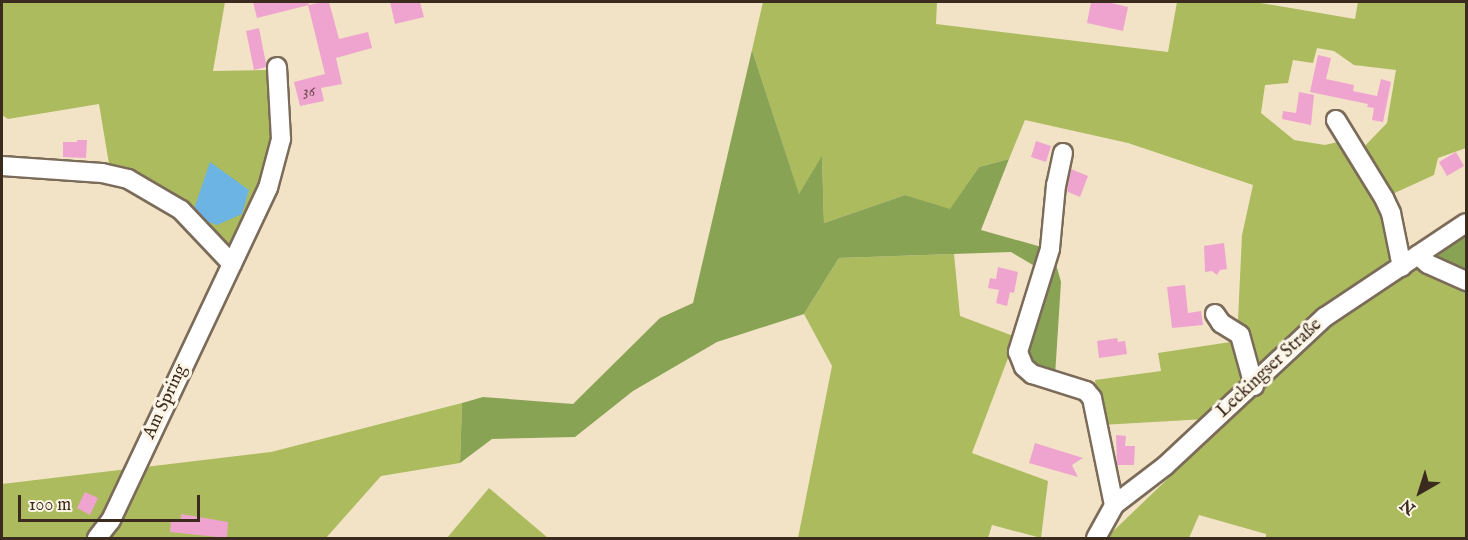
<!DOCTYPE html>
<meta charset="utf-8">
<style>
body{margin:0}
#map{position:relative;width:1468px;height:540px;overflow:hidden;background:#f2e3c6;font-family:"IM FELL English",serif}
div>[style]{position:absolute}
.green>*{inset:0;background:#acbb5e}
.forest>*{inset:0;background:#89a355}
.water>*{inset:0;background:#6cb4e4}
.building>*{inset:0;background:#efa4cf}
.roads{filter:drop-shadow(2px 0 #7b6b59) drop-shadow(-2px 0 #7b6b59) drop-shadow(0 2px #7b6b59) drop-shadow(0 -2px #7b6b59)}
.minor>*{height:18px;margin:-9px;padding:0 9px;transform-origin:9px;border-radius:9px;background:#fff}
span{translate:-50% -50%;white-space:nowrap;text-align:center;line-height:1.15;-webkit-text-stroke:6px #fcf5e5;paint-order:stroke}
.number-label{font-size:15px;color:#68484a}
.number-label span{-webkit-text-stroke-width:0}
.street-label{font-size:18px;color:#3b2a1e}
.frame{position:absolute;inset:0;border:3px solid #3b2a1e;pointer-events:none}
.north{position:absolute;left:1390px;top:462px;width:60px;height:60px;-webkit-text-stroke:4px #fcf5e5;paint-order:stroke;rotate:219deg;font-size:16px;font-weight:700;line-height:24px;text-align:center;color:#3b2a1e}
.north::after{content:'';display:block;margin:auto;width:21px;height:27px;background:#3b2a1e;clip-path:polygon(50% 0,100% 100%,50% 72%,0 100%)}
.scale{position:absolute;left:18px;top:495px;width:182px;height:27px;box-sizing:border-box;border:3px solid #3b2a1e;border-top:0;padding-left:8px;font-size:18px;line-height:21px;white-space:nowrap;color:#3b2a1e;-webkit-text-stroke:4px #fcf5e5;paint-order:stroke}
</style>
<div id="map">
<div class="green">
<div style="clip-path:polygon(2px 2px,225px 2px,213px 71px,267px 70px,278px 138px,233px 254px,110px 170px,99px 104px,8px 119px,2px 115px)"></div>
<div style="clip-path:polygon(763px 2px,937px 2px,936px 24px,1168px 52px,1177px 2px,1255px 2px,1355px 19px,1358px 2px,1466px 2px,1466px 148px,1438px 158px,1434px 175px,1388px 196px,1359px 152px,1387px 123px,1396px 70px,1354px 65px,1334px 51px,1317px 48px,1313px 63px,1293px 60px,1288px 83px,1265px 85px,1261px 113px,1294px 140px,1325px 145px,1342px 141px,1390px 220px,1390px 264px,1206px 419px,1101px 425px,1095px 380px,1161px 371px,1158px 353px,1237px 341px,1242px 235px,1253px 185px,1128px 143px,1025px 120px,1009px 159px,979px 167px,950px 210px,905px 195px,824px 223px,822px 157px,799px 195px,752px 50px)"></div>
<div style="clip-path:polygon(954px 254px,960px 316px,1016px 337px,972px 453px,1048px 481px,1041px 538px,992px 525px,988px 538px,798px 538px,832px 366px,804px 314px,839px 258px)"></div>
<div style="clip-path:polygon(1410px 268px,1466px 294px,1466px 538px,1266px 538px,1266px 534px,1199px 515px,1189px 538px,1106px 538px,1330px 323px)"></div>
<div style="clip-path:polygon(462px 403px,460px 463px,381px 476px,326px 538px,2px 538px,2px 484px,271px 452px)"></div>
<div style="clip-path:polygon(489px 488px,548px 538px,447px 538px)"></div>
</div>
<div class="forest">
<div style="clip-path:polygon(752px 50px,799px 194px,822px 156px,824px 223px,905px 195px,950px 209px,979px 167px,1009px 159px,981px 230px,1052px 250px,1061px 282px,1055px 376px,1034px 371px,1024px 347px,1048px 274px,1011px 252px,839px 258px,804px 314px,717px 342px,633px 391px,575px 437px,492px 439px,460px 463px,462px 403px,483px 397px,573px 404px,660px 318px,693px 303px)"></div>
<div style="clip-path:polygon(1466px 232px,1466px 294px,1410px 268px)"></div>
</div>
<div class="water">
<div style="clip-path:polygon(210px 162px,249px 190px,242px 214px,217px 225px,203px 220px,194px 209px)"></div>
</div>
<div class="building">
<div style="clip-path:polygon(253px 2px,308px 2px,309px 5px,257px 18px)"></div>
<div style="clip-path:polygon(323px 2px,329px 2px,339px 39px,368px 32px,372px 48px,336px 58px,342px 84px,321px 88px,324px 101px,300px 106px,294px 82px,325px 74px,308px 5px)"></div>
<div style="clip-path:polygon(390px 2px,420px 2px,424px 17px,395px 24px)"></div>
<div style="clip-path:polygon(1091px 2px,1107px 2px,1128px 7px,1123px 31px,1087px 23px)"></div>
<div style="clip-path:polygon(259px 28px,266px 64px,266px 67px,254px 70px,246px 31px)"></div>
<div style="clip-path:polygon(1318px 55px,1331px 58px,1326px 79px,1354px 85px,1353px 91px,1377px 96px,1381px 79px,1391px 82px,1383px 122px,1372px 120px,1374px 108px,1367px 107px,1368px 104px,1310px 92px)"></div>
<div style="clip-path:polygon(1299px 92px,1314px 95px,1311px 125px,1282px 119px,1283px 111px,1296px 113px)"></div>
<div style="clip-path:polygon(77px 140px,87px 140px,86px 158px,63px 157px,63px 142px,77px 142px)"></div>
<div style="clip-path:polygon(1036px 141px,1051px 146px,1046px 162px,1031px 157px)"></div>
<div style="clip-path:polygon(1456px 152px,1464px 166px,1447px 176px,1439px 162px)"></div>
<div style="clip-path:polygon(1071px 169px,1088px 176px,1080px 197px,1068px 192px,1067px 189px)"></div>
<div style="clip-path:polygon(1224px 243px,1227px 269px,1220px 270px,1217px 275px,1212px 271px,1205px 272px,1204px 246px)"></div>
<div style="clip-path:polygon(998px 267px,1018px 272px,1014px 293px,1010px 292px,1007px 306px,996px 303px,999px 290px,988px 288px,990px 278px,996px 279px)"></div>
<div style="clip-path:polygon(1185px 285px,1188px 313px,1201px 311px,1203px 325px,1172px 328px,1167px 287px)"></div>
<div style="clip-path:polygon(1117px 338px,1118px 342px,1125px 341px,1127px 354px,1099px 358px,1097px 341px)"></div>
<div style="clip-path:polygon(1116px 435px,1126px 436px,1125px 446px,1135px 446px,1134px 465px,1117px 465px)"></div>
<div style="clip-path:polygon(1035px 443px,1083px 458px,1072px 465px,1078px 477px,1029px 463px)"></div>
<div style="clip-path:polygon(85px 492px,98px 498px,90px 515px,77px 508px)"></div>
<div style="clip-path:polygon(181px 514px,228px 522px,227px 538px,170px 532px,171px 520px,181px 520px)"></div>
</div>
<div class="roads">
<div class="minor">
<div style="left:1336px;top:120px;width:92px;rotate:58.4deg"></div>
<div style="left:1384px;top:198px;width:17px;rotate:65deg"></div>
<div style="left:1391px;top:213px;width:55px;rotate:78.5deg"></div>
<div style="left:1063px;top:153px;width:33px;rotate:102deg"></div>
<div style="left:1056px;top:185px;width:64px;rotate:95.4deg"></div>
<div style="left:1050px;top:249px;width:108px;rotate:107.3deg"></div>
<div style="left:1018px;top:352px;width:16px;rotate:68deg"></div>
<div style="left:1024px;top:367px;width:11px;rotate:41deg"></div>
<div style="left:1032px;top:374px;width:57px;rotate:17.5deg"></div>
<div style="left:1086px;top:391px;width:9px;rotate:49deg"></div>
<div style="left:1092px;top:398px;width:109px;rotate:78.4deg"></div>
<div style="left:2px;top:166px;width:100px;rotate:4deg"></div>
<div style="left:102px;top:173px;width:27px;rotate:13deg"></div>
<div style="left:128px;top:179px;width:61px;rotate:30.3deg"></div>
<div style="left:181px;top:210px;width:74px;rotate:46.6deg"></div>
<div style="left:1418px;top:255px;width:13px;rotate:42deg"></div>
<div style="left:1428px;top:264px;width:42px;rotate:24.1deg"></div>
<div style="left:1215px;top:314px;width:11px;rotate:56deg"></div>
<div style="left:1221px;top:323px;width:22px;rotate:32deg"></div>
<div style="left:1240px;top:335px;width:53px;rotate:74.6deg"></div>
<div style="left:97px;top:538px;width:23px;rotate:-52deg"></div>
<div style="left:111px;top:520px;width:367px;rotate:-64.7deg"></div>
<div style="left:268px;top:188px;width:51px;rotate:-75.1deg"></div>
<div style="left:281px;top:139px;width:72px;rotate:-93.2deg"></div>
<div style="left:1096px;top:538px;width:38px;rotate:-61deg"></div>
<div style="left:1114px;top:505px;width:64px;rotate:-37.4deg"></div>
<div style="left:1165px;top:466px;width:219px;rotate:-43deg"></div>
<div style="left:1325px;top:317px;width:169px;rotate:-33.7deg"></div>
</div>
</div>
<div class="number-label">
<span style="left:309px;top:92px">36</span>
</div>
<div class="street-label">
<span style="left:1270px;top:369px;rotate:-43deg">Leckingser Straße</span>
<span style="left:166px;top:402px;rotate:-65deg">Am Spring</span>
</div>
<div class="frame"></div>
<div class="north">N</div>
<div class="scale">100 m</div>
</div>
